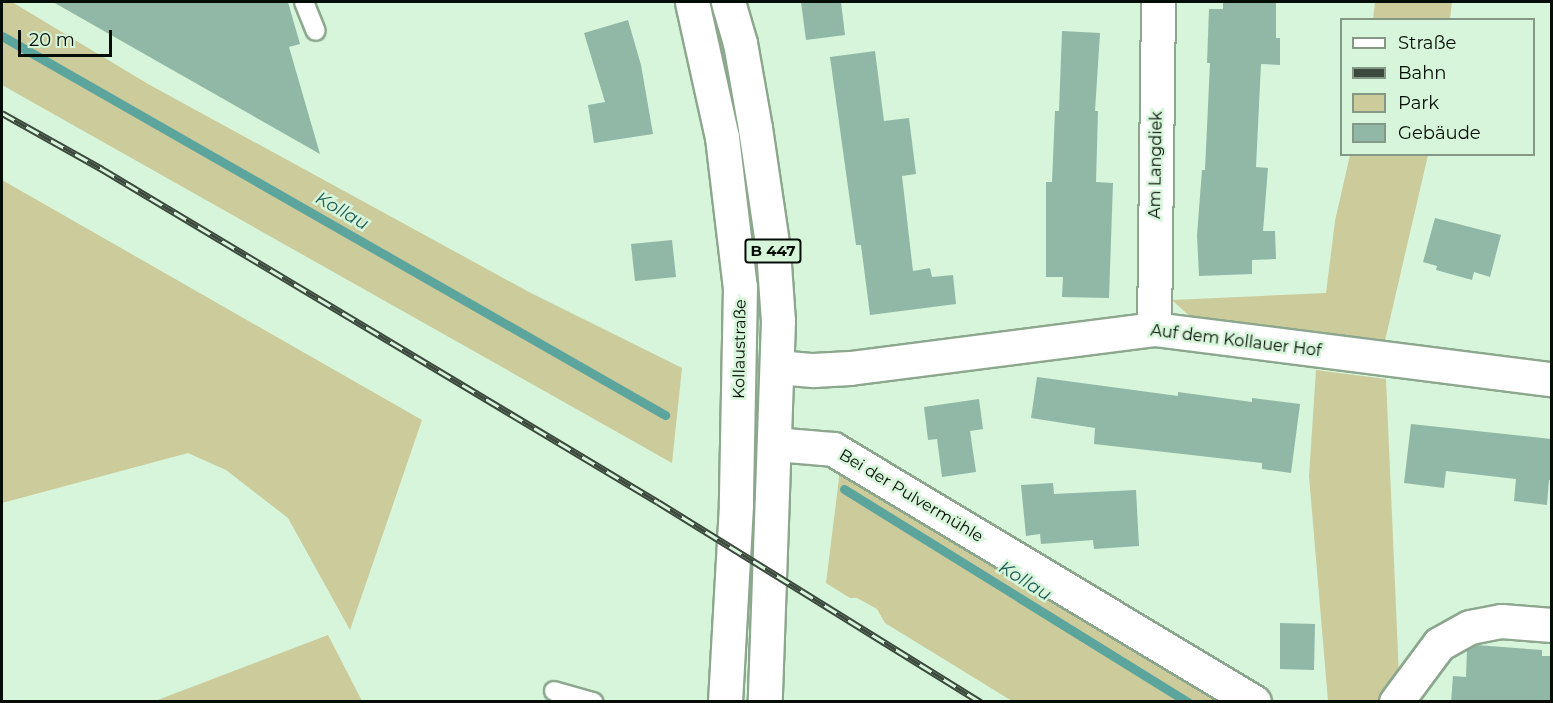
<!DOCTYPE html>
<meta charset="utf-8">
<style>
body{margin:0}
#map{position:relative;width:1553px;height:703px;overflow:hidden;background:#d7f5da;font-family:Montserrat,sans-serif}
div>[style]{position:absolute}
.green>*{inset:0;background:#cbcb9b}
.stream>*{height:9px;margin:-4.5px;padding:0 4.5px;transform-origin:4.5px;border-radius:4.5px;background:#5ba59d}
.building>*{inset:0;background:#91b7a7}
.roads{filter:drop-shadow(2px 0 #8ca78e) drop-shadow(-2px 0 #8ca78e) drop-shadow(0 2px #8ca78e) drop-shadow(0 -2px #8ca78e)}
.service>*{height:18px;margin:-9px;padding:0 9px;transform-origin:9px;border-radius:9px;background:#fff}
.minor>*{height:33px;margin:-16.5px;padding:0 16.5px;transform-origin:16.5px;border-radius:16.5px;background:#fff}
.primary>*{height:33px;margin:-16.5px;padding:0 16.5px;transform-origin:16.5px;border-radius:16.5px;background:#fff}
.rail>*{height:7px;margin-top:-3.5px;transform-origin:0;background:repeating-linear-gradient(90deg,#d7f5da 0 14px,#3c4a3d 0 28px);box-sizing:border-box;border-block:2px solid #3c4a3d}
span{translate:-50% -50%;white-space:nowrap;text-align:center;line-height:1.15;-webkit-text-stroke:5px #d7f5da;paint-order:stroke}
.shield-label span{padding:2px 4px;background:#d7f5da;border:2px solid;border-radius:4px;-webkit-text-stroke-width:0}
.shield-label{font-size:15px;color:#050e06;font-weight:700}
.street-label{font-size:16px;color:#050e06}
.water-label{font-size:18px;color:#1f5d57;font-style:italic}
.frame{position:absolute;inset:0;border:3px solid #050e06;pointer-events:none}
.legend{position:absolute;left:1340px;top:18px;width:195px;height:138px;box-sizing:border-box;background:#d7f5da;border:2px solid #839985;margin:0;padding:8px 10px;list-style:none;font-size:18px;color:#050e06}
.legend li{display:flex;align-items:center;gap:12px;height:30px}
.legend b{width:30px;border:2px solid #839985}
.scale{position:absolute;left:18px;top:30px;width:94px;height:27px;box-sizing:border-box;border:3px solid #050e06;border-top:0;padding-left:8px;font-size:18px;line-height:21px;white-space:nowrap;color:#050e06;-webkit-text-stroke:4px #d7f5da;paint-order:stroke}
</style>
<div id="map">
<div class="green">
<div style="clip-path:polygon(2px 2px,12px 2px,148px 84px,529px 292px,682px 368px,672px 463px,2px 85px)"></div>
<div style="clip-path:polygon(1375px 2px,1452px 2px,1450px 19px,1373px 19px)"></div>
<div style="clip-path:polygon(1350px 155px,1428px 155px,1384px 345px,1195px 321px,1172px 300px,1326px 293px,1335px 221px)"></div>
<div style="clip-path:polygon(2px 180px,422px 420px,350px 630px,288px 518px,226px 470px,188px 453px,2px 503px)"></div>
<div style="clip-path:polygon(1316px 370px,1386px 379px,1399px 676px,1385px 701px,1328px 701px,1309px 476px)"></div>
<div style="clip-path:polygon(841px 462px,1239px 701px,1012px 701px,885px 623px,877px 609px,857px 598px,850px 598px,826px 583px)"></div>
<div style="clip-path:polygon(328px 635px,362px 701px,155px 701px)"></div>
</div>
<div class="stream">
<div style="left:2px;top:36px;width:764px;rotate:29.75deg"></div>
<div style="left:844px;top:489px;width:405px;rotate:31.8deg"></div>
</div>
<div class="building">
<div style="clip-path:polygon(53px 2px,288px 2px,300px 44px,289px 47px,320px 154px)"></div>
<div style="clip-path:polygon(801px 2px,841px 2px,845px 35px,806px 40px)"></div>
<div style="clip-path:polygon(1223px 2px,1276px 2px,1276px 38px,1280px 38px,1280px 65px,1261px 64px,1256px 167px,1268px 168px,1263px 231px,1275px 231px,1276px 259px,1252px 260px,1252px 274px,1199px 276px,1197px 235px,1202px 170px,1205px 170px,1210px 63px,1207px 63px,1209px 9px,1223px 9px)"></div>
<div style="clip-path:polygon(628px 20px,641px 65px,653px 134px,594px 143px,588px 105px,605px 102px,584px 33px)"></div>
<div style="clip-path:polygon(1062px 31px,1100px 33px,1095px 111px,1098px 111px,1096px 182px,1113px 183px,1109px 298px,1062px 297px,1063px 277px,1046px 277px,1046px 182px,1052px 182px,1055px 111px,1059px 111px)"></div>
<div style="clip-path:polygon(875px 51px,884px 121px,909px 118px,916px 174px,902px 176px,913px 271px,930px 268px,932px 277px,953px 275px,956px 304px,870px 315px,861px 245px,856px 245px,830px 57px)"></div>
<div style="clip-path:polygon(1435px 218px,1501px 235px,1490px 277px,1474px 272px,1472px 280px,1436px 270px,1437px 266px,1423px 262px)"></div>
<div style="clip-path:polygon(672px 240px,676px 277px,635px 281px,631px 244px)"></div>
<div style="clip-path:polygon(1037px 377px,1178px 396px,1178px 392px,1252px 402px,1252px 398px,1300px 404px,1291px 473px,1262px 469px,1262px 463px,1094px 444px,1095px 428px,1031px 418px)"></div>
<div style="clip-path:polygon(979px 399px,983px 429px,970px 431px,976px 472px,942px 477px,937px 439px,928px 440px,924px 407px)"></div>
<div style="clip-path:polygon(1411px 424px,1551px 439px,1551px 480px,1549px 480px,1547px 505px,1514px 501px,1516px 479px,1446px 471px,1444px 488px,1404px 483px)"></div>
<div style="clip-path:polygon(1053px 483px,1054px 494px,1136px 490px,1139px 546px,1094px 549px,1093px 540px,1041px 544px,1040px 534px,1026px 536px,1021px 485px)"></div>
<div style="clip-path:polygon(1280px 623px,1315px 624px,1314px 670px,1280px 669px)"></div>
<div style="clip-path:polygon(1476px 645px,1542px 650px,1542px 656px,1551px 656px,1551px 702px,1451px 702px,1453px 676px,1466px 677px,1467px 650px)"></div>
</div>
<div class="roads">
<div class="service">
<div style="left:304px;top:2px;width:31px;rotate:68deg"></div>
<div style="left:554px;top:691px;width:41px;rotate:15.8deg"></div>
</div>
<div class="minor">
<div style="left:1154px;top:329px;width:327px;rotate:-89.3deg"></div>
<div style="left:777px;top:367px;width:36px;rotate:5deg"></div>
<div style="left:813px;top:370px;width:37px;rotate:-3deg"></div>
<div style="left:850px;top:368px;width:306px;rotate:-7.3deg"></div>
<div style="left:1154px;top:329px;width:401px;rotate:7.2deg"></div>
<div style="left:775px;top:444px;width:58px;rotate:4.9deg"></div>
<div style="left:833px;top:449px;width:491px;rotate:31deg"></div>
<div style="left:1396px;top:702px;width:72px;rotate:-53.4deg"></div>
<div style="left:1439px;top:644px;width:35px;rotate:-29deg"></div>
<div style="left:1470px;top:627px;width:32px;rotate:-11deg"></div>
<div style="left:1501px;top:621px;width:51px;rotate:4.5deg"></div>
</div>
<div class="primary">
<div style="left:692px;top:2px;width:138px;rotate:77.5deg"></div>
<div style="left:722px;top:137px;width:151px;rotate:83.2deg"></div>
<div style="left:740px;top:287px;width:218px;rotate:91.1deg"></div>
<div style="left:736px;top:505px;width:197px;rotate:93.2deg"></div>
<div style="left:728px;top:2px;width:43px;rotate:73.7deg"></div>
<div style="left:740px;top:43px;width:86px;rotate:80deg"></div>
<div style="left:755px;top:128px;width:123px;rotate:81.6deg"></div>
<div style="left:773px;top:250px;width:71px;rotate:86deg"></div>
<div style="left:778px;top:321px;width:381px;rotate:92deg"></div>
</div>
</div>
<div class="rail">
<div style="left:2px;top:113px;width:115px;rotate:29.2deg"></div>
<div style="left:102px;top:169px;width:648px;rotate:30.92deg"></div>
<div style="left:658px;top:502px;width:380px;rotate:31.8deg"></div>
</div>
<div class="shield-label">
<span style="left:773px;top:251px">B 447</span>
</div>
<div class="street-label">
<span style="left:1156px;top:165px;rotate:-89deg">Am Langdiek</span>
<span style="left:1236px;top:341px;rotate:7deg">Auf dem Kollauer Hof</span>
<span style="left:740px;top:349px;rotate:-89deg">Kollaustraße</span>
<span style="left:911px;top:496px;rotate:31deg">Bei der Pulvermühle</span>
</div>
<div class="water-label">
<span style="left:342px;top:211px;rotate:30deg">Kollau</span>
<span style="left:1025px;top:581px;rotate:32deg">Kollau</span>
</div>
<div class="frame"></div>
<ul class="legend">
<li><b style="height:8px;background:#fff"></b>Straße</li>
<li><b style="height:8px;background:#3c4a3d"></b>Bahn</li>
<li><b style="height:16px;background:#cbcb9b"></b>Park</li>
<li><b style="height:16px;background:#91b7a7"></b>Gebäude</li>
</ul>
<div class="scale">20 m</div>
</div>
